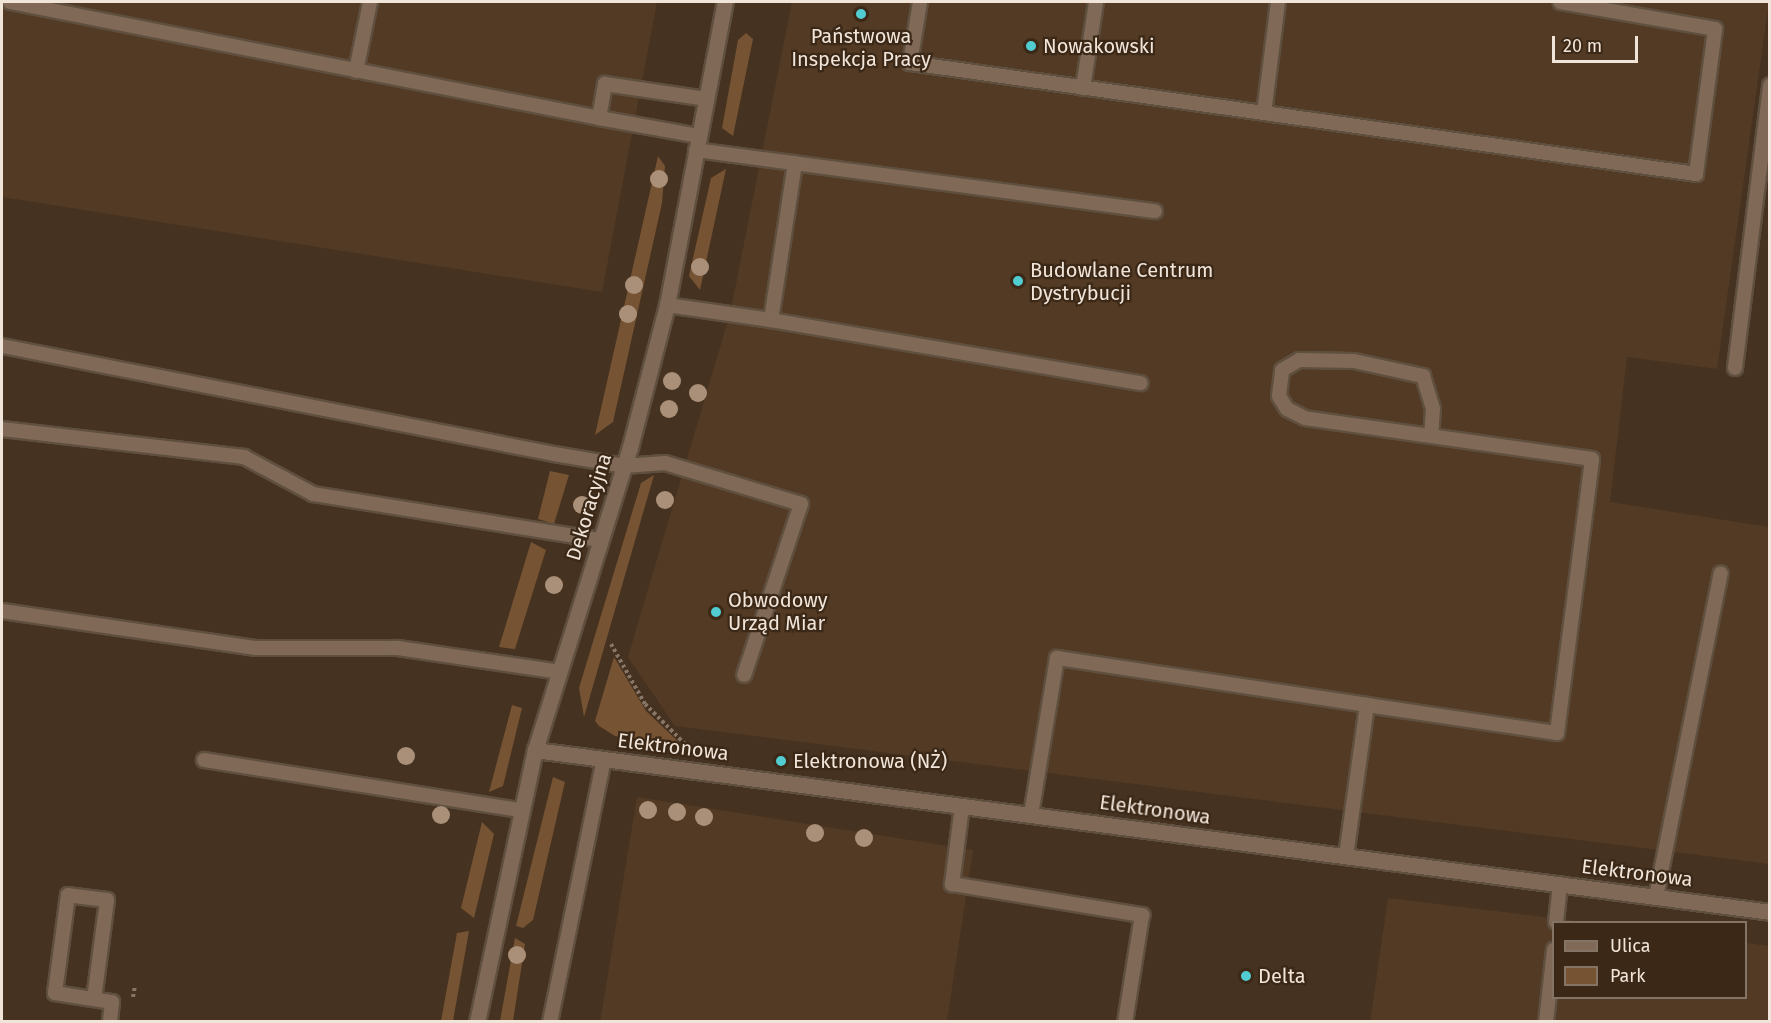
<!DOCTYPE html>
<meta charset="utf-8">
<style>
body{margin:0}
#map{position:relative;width:1771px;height:1023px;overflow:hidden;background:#463220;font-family:"Fira Sans",sans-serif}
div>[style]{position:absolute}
.built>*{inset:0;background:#533a24}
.green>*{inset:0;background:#765333}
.path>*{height:4px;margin-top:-2px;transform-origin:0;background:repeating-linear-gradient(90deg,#877667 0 3px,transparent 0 6px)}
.roads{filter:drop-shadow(2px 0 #5f4f3f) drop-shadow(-2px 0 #5f4f3f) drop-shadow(0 2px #5f4f3f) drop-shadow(0 -2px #5f4f3f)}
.lane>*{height:14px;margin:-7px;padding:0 7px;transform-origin:7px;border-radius:7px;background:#806a57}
.street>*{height:15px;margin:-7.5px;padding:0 7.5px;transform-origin:7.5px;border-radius:7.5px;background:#806a57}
.secondary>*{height:15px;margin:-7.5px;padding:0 7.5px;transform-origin:7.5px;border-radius:7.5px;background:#806a57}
.trees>*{width:18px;height:18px;margin:-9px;border-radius:50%;background:#aa9079}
.dots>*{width:16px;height:16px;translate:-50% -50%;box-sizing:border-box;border:3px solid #3b2817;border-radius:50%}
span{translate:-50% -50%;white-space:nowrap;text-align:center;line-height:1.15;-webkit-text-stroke:4.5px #3b2817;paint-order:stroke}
.poi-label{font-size:20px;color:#f1e5da}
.left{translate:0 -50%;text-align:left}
.street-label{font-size:20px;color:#f1e5da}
.frame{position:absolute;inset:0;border:3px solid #f1e5da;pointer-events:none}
.legend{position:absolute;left:1552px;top:921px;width:195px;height:78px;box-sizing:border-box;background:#3b2817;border:2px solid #847465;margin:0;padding:8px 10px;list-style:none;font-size:18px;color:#f1e5da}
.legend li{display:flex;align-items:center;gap:12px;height:30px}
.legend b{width:30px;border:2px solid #847465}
.scale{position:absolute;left:1552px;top:36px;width:86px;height:27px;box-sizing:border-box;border:3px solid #f1e5da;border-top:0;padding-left:8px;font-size:18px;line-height:21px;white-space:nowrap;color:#f1e5da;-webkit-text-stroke:4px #3b2817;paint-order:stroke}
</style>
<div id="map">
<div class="built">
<div style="clip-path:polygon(2px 2px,657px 2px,602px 292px,2px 197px)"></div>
<div style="clip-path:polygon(792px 2px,1769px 2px,1717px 369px,1627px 357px,1610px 502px,1769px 527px,1769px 864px,675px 726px,628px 657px,730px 314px)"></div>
<div style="clip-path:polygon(637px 797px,973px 850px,947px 1021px,600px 1022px)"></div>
<div style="clip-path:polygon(1388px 898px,1585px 922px,1554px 922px,1554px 998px,1746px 998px,1746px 943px,1769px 946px,1769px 1021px,1370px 1022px)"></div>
</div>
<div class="green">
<div style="clip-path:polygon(746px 33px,753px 39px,733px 136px,722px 128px,738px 40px)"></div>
<div style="clip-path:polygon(658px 156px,665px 166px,662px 203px,613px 422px,595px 435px)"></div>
<div style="clip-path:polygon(726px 169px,700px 290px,689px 276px,711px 178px)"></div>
<div style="clip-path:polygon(550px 471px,569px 475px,554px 524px,538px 519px)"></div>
<div style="clip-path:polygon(654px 475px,584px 717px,579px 688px,641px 483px)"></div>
<div style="clip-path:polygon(531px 542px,546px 550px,515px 649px,499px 647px)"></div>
<div style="clip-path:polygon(614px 657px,646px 711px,685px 748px,615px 736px,599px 726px,595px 721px)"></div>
<div style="clip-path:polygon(512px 705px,522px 708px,503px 786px,489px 792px)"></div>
<div style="clip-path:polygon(553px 777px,565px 782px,533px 920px,523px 928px,516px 926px)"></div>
<div style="clip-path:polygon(482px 822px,494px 834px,474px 918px,461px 908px)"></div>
<div style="clip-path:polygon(469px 931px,453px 1021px,441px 1021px,457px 933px)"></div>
<div style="clip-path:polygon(515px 938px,525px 944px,513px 1021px,500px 1021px)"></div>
</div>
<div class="path">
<div style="left:611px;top:644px;width:69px;rotate:60.5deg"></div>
<div style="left:645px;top:704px;width:62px;rotate:45deg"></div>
<div style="left:133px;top:997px;width:11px;rotate:-80deg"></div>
</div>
<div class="roads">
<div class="lane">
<div style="left:10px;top:2px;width:600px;rotate:11.14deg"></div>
<div style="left:599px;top:118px;width:35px;rotate:-80deg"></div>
<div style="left:605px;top:84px;width:102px;rotate:8.4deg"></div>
<div style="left:920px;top:2px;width:62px;rotate:99.3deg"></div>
<div style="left:910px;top:63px;width:794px;rotate:8.04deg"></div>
<div style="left:1696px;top:174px;width:146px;rotate:-82.5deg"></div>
<div style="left:1715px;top:29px;width:157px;rotate:-170.1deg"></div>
<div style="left:356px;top:71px;width:70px;rotate:-78.5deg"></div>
<div style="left:1083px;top:88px;width:87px;rotate:-81.4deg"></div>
<div style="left:1264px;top:113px;width:112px;rotate:-82.8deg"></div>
<div style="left:599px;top:118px;width:102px;rotate:10.2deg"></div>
<div style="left:696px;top:150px;width:463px;rotate:7.6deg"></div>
<div style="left:795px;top:163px;width:159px;rotate:98.7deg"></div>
<div style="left:771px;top:320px;width:375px;rotate:9.7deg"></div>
<div style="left:667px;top:305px;width:105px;rotate:8.2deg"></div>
<div style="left:2px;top:346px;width:562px;rotate:11.07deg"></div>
<div style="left:554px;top:454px;width:71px;rotate:9.7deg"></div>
<div style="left:624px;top:466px;width:41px;rotate:-4.2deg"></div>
<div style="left:665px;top:463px;width:142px;rotate:16.8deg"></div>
<div style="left:801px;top:504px;width:180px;rotate:108.4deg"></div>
<div style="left:1735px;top:368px;width:285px;rotate:-82.9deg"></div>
<div style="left:2px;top:429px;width:244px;rotate:6.6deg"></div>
<div style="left:244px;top:457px;width:78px;rotate:28.2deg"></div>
<div style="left:313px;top:494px;width:292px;rotate:9.1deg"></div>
<div style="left:2px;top:611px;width:257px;rotate:8.3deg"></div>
<div style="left:256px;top:648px;width:142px"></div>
<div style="left:398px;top:648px;width:164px;rotate:8.4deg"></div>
<div style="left:1367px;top:705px;width:192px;rotate:8.4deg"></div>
<div style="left:1557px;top:733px;width:276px;rotate:-82.7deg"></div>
<div style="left:1592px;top:459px;width:290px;rotate:-171.9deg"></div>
<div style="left:1305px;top:418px;width:20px;rotate:-153deg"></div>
<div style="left:1287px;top:409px;width:15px;rotate:-122deg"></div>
<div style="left:1279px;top:396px;width:26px;rotate:-83deg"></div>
<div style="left:1282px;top:370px;width:20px;rotate:-30deg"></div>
<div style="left:1299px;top:360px;width:55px;rotate:1deg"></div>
<div style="left:1354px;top:361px;width:71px;rotate:12.3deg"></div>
<div style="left:1423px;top:376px;width:34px;rotate:73deg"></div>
<div style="left:1433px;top:409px;width:27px;rotate:94deg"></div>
<div style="left:204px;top:760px;width:321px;rotate:9deg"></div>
<div style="left:962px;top:806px;width:79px;rotate:97.3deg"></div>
<div style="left:952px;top:884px;width:193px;rotate:9.3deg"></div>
<div style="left:1142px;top:915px;width:108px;rotate:99deg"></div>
<div style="left:1031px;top:815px;width:159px;rotate:-80.6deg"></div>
<div style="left:1057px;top:658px;width:314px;rotate:8.6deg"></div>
<div style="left:1367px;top:705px;width:152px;rotate:97.9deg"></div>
<div style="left:1656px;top:897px;width:330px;rotate:-78.7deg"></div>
<div style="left:1556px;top:922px;width:38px;rotate:-84deg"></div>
<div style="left:94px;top:999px;width:100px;rotate:-82.5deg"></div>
<div style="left:107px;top:900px;width:39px;rotate:-173deg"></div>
<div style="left:68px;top:895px;width:99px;rotate:97.6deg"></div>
<div style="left:55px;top:993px;width:58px;rotate:9deg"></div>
<div style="left:112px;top:1002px;width:20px;rotate:96deg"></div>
<div style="left:550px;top:1022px;width:268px;rotate:-78.4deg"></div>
<div style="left:1546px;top:1022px;width:73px;rotate:-83.7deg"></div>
</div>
<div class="street">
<div style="left:535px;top:750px;width:1246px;rotate:7.47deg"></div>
</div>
<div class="secondary">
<div style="left:477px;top:1022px;width:278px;rotate:-78deg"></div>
<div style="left:535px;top:750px;width:318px;rotate:-72.6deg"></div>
<div style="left:630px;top:447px;width:147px;rotate:-75.4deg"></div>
<div style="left:667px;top:305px;width:309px;rotate:-79.2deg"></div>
</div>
</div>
<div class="trees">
<div style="left:659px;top:179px"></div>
<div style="left:700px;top:267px"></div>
<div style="left:634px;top:285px"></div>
<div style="left:628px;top:314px"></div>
<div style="left:672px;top:381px"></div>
<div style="left:698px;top:393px"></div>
<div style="left:669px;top:409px"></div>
<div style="left:665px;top:500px"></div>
<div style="left:582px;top:505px"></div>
<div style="left:554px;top:585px"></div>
<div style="left:406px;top:756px"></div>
<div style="left:648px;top:810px"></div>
<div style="left:677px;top:812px"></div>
<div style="left:441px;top:815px"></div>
<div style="left:704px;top:817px"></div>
<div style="left:815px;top:833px"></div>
<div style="left:864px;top:838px"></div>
<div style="left:517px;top:955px"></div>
</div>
<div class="dots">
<div style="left:861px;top:14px;background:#51ccd1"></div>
<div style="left:1031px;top:46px;background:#51ccd1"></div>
<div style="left:1018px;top:281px;background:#51ccd1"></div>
<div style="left:716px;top:612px;background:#51ccd1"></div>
<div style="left:781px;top:761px;background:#51ccd1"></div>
<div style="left:1246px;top:976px;background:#51ccd1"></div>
</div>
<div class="poi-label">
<span style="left:861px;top:48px">Państwowa<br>Inspekcja Pracy</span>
<span class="left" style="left:1043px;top:46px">Nowakowski</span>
<span class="left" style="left:1030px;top:282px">Budowlane Centrum<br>Dystrybucji</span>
<span class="left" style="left:728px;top:612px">Obwodowy<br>Urząd Miar</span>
<span class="left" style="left:793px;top:761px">Elektronowa (NŻ)</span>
<span class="left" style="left:1258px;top:976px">Delta</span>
</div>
<div class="street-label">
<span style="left:589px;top:507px;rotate:-73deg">Dekoracyjna</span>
<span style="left:673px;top:747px;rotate:7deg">Elektronowa</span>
<span style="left:1155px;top:810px;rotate:8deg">Elektronowa</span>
<span style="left:1637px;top:873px;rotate:7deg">Elektronowa</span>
</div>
<div class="frame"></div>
<ul class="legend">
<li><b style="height:8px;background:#806a57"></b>Ulica</li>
<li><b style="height:16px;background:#765333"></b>Park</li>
</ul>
<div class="scale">20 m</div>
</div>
